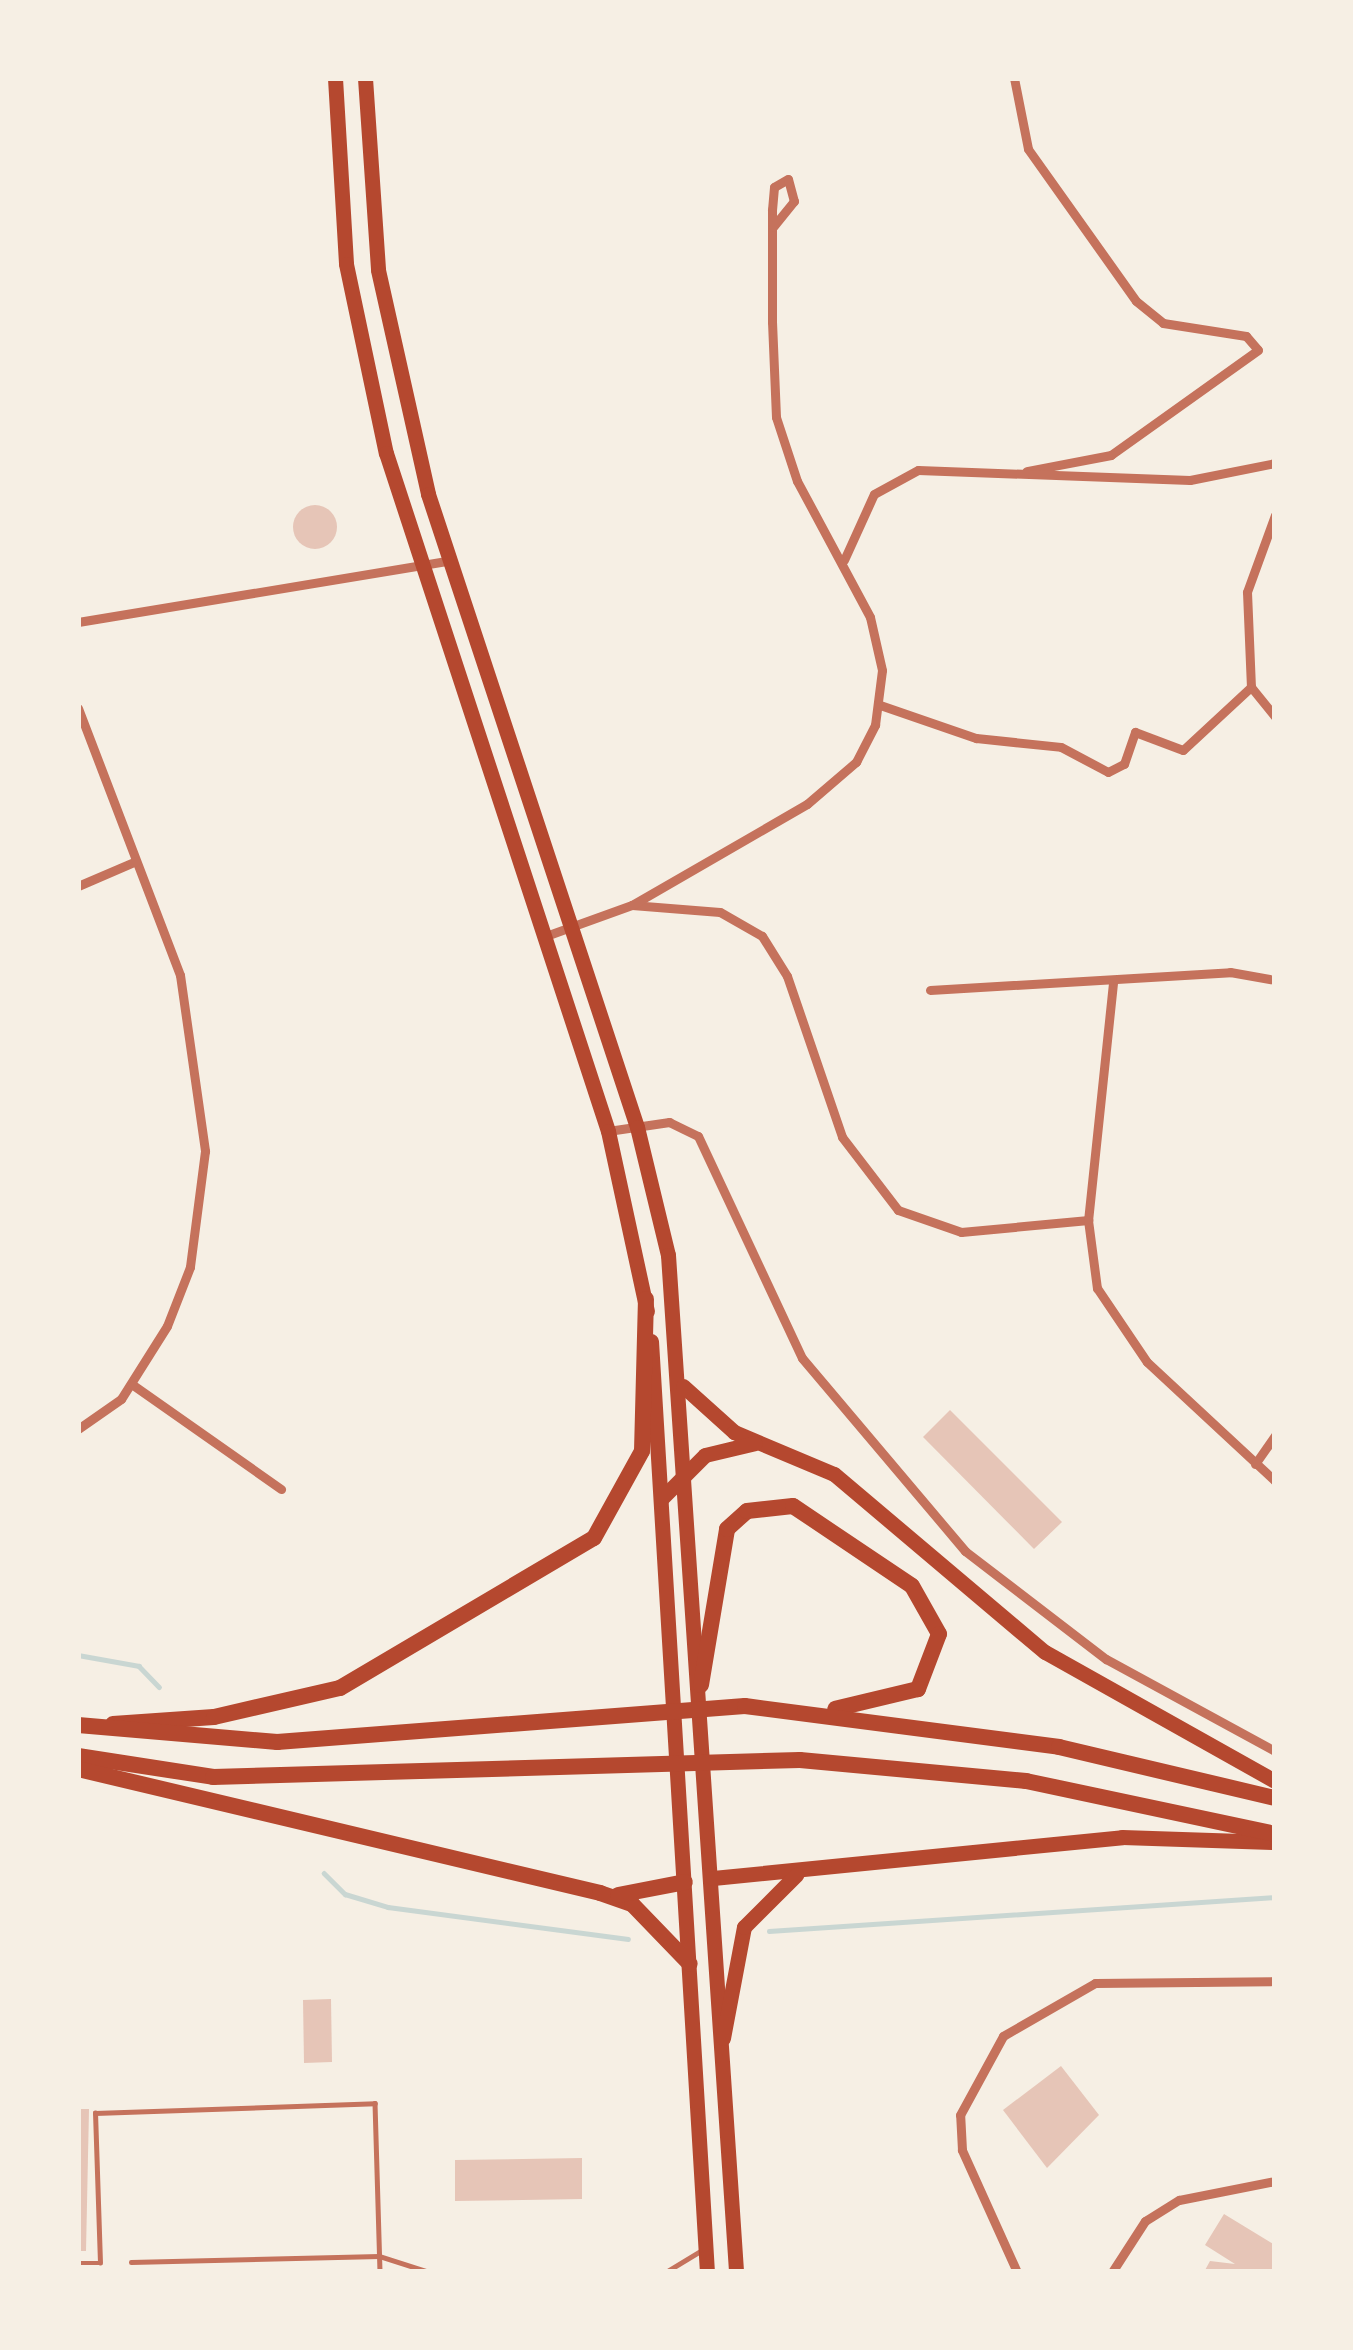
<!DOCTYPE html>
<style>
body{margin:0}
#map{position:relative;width:1353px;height:2350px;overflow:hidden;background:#f6efe4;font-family:Georgia,serif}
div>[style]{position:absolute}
.stream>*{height:4.5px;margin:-2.25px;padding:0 2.25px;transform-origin:2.25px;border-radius:2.25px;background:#c9d6d2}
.building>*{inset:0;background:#e6c5b7}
.round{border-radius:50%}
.service>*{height:4.5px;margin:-2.25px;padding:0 2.25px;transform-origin:2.25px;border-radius:2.25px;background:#c5725c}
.minor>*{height:9px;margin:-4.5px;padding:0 4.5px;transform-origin:4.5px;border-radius:4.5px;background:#c5725c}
.primary>*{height:15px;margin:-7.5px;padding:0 7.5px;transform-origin:7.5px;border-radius:7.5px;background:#b5482f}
.trunk>*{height:15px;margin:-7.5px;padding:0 7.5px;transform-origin:7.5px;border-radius:7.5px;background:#b5482f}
.motorway>*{height:16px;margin:-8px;padding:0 8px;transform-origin:8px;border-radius:8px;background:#b5482f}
span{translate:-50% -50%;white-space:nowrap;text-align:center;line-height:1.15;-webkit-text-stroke:10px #f6efe4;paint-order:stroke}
.frame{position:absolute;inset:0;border:81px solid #f6efe4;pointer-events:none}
</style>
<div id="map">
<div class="stream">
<div style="left:78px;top:1655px;width:62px;rotate:10.2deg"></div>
<div style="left:139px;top:1666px;width:29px;rotate:46deg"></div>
<div style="left:324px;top:1873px;width:30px;rotate:45deg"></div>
<div style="left:345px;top:1894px;width:45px;rotate:16.8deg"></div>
<div style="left:388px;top:1907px;width:242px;rotate:7.6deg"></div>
<div style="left:769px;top:1931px;width:507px;rotate:-3.84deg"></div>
</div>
<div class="building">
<div class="round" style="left:293px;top:505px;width:44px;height:44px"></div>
<div style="clip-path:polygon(950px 1410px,1062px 1522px,1034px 1549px,923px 1437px)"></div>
<div style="clip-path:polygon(331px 1999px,332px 2062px,304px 2063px,303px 2000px)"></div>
<div style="clip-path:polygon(1061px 2066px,1099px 2115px,1047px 2168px,1003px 2110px)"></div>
<div style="clip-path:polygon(78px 2109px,89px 2109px,86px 2251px,78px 2251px)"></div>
<div style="clip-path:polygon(582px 2158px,582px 2199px,455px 2201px,455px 2160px)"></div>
<div style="clip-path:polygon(1224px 2214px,1275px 2245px,1275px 2272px,1204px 2272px,1210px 2261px,1235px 2264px,1205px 2245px)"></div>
</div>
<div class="service">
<div style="left:131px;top:2262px;width:248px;rotate:-1.4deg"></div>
<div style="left:379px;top:2256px;width:52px;rotate:17.7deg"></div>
<div style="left:78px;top:2263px;width:22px"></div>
<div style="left:100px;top:2263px;width:150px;rotate:-91.9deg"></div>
<div style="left:95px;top:2113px;width:280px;rotate:-2deg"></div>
<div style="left:375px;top:2103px;width:169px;rotate:88.3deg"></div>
<div style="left:666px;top:2272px;width:42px;rotate:-31.4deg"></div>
</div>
<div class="minor">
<div style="left:1014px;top:78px;width:72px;rotate:78.8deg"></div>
<div style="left:1028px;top:149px;width:186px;rotate:54.6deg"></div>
<div style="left:1136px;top:301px;width:35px;rotate:39deg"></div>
<div style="left:1163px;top:323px;width:84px;rotate:8.9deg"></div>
<div style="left:1246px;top:336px;width:18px;rotate:49deg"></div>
<div style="left:1258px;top:350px;width:181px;rotate:144.5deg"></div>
<div style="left:1111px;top:455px;width:86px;rotate:169.2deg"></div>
<div style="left:1275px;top:515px;width:82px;rotate:110deg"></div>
<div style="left:1247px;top:592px;width:95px;rotate:87.6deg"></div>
<div style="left:1251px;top:687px;width:38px;rotate:51deg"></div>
<div style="left:844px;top:560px;width:72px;rotate:-65.6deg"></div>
<div style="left:874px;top:494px;width:50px;rotate:-28.6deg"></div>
<div style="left:918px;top:470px;width:272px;rotate:2.1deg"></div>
<div style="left:1190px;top:480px;width:87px;rotate:-11.3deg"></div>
<div style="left:78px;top:622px;width:375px;rotate:-9.4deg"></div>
<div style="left:880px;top:705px;width:102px;rotate:19deg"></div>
<div style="left:976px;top:738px;width:85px;rotate:6deg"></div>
<div style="left:1061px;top:747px;width:53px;rotate:28deg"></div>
<div style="left:1108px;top:772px;width:18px;rotate:-27deg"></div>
<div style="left:1124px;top:764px;width:34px;rotate:-71deg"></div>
<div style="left:1135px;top:732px;width:51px;rotate:20.6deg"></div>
<div style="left:1183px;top:750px;width:93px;rotate:-42.8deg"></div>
<div style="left:78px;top:708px;width:286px;rotate:69.1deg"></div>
<div style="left:180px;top:975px;width:178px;rotate:81.9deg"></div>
<div style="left:205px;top:1151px;width:117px;rotate:97.4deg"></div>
<div style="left:190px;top:1267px;width:63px;rotate:111.3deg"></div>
<div style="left:167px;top:1326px;width:86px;rotate:122.2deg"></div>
<div style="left:121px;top:1399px;width:52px;rotate:145.1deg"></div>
<div style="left:78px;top:886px;width:63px;rotate:-23.3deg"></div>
<div style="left:632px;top:905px;width:88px;rotate:4.5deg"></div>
<div style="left:720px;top:912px;width:48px;rotate:29.7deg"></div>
<div style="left:762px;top:936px;width:47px;rotate:58deg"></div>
<div style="left:787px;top:976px;width:170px;rotate:71.1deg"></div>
<div style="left:842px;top:1137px;width:92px;rotate:52.5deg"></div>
<div style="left:898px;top:1210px;width:67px;rotate:19.2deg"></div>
<div style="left:961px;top:1232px;width:128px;rotate:-5.4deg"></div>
<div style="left:543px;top:937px;width:95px;rotate:-19.8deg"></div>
<div style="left:632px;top:905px;width:202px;rotate:-30deg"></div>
<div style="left:807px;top:804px;width:65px;rotate:-40.6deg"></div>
<div style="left:856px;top:762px;width:42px;rotate:-62.8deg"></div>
<div style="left:875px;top:725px;width:55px;rotate:-82.7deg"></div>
<div style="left:882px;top:670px;width:54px;rotate:-102.8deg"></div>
<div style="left:870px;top:617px;width:154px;rotate:-118.2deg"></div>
<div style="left:797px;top:481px;width:67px;rotate:-108.2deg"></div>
<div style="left:776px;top:417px;width:95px;rotate:-92.4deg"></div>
<div style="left:772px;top:322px;width:112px;rotate:-90deg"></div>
<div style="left:772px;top:210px;width:23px;rotate:-85deg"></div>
<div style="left:774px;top:187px;width:16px;rotate:-30deg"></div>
<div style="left:788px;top:179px;width:23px;rotate:75deg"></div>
<div style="left:794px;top:201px;width:33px;rotate:129deg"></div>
<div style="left:1113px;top:983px;width:238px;rotate:96deg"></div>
<div style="left:1088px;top:1220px;width:69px;rotate:82.5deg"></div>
<div style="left:1097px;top:1288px;width:89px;rotate:56deg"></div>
<div style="left:1147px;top:1362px;width:175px;rotate:42.9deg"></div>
<div style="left:930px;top:990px;width:301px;rotate:-3.4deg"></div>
<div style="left:1230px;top:972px;width:46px;rotate:10.1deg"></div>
<div style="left:608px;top:1131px;width:62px;rotate:-8.4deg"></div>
<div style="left:669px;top:1122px;width:32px;rotate:26deg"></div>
<div style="left:698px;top:1136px;width:245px;rotate:64.9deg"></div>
<div style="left:802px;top:1358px;width:253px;rotate:49.8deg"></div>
<div style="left:965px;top:1551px;width:178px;rotate:37.5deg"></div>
<div style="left:1106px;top:1659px;width:192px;rotate:28.6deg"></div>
<div style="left:133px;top:1385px;width:181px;rotate:35.1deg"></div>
<div style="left:1255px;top:1464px;width:35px;rotate:-55deg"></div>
<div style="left:1017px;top:2272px;width:134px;rotate:-114.3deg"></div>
<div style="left:962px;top:2150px;width:35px;rotate:-93deg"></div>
<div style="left:960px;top:2115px;width:90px;rotate:-61.4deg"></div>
<div style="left:1003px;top:2036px;width:106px;rotate:-29.9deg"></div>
<div style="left:1095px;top:1983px;width:180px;rotate:-0.6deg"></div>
<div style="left:1112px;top:2272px;width:61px;rotate:-57.1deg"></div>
<div style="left:1145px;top:2221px;width:40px;rotate:-32deg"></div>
<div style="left:1179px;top:2200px;width:98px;rotate:-11.2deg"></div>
</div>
<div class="primary">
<div style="left:335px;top:78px;width:186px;rotate:86.6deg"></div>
<div style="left:346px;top:264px;width:193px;rotate:78.1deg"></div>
<div style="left:386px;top:453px;width:713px;rotate:71.87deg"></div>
<div style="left:608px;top:1131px;width:184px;rotate:77.8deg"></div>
<div style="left:365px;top:78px;width:192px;rotate:86.1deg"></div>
<div style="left:378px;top:270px;width:230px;rotate:77.4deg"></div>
<div style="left:428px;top:494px;width:667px;rotate:71.73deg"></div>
<div style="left:637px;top:1127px;width:132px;rotate:76.4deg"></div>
<div style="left:668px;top:1255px;width:1019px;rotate:86.17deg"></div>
<div style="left:651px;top:1341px;width:933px;rotate:86.56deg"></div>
</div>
<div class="trunk">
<div style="left:683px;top:1386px;width:69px;rotate:42deg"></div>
<div style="left:734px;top:1432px;width:108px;rotate:22.8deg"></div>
<div style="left:834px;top:1474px;width:276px;rotate:40.2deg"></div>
<div style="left:1045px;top:1652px;width:264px;rotate:29.3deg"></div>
<div style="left:661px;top:1499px;width:62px;rotate:-45deg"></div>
<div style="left:705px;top:1455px;width:51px;rotate:-13.5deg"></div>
<div style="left:713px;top:1878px;width:411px;rotate:-5.7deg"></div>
<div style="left:1122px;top:1837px;width:153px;rotate:1.9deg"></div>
<div style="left:723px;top:2038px;width:113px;rotate:-79.3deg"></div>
<div style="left:744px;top:1927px;width:74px;rotate:-45deg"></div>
</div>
<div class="motorway">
<div style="left:701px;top:1685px;width:158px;rotate:-80.5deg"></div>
<div style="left:727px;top:1529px;width:27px;rotate:-42deg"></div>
<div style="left:747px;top:1511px;width:46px;rotate:-6.2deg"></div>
<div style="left:793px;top:1506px;width:143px;rotate:33.9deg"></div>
<div style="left:912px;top:1586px;width:55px;rotate:60.6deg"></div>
<div style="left:939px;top:1634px;width:59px;rotate:110.9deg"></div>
<div style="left:918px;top:1689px;width:85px;rotate:166.5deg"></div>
<div style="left:113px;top:1724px;width:101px;rotate:-4deg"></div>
<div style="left:214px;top:1717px;width:129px;rotate:-13deg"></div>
<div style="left:340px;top:1688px;width:295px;rotate:-30.6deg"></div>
<div style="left:594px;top:1538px;width:99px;rotate:-61.1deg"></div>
<div style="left:642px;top:1451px;width:152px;rotate:-88.5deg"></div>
<div style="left:78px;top:1725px;width:200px;rotate:4.9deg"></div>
<div style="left:277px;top:1742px;width:469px;rotate:-4.4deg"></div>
<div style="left:745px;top:1706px;width:317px;rotate:7.4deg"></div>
<div style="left:1059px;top:1747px;width:222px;rotate:13.3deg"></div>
<div style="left:78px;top:1756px;width:137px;rotate:8.8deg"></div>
<div style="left:213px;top:1777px;width:587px;rotate:-1.66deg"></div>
<div style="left:800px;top:1760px;width:227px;rotate:5.3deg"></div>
<div style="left:1026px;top:1781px;width:255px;rotate:12deg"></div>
<div style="left:78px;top:1769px;width:537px;rotate:13.36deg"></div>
<div style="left:600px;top:1893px;width:34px;rotate:19deg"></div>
<div style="left:632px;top:1904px;width:83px;rotate:46deg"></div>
<div style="left:618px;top:1895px;width:68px;rotate:-11deg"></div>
</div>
<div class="frame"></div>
</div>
